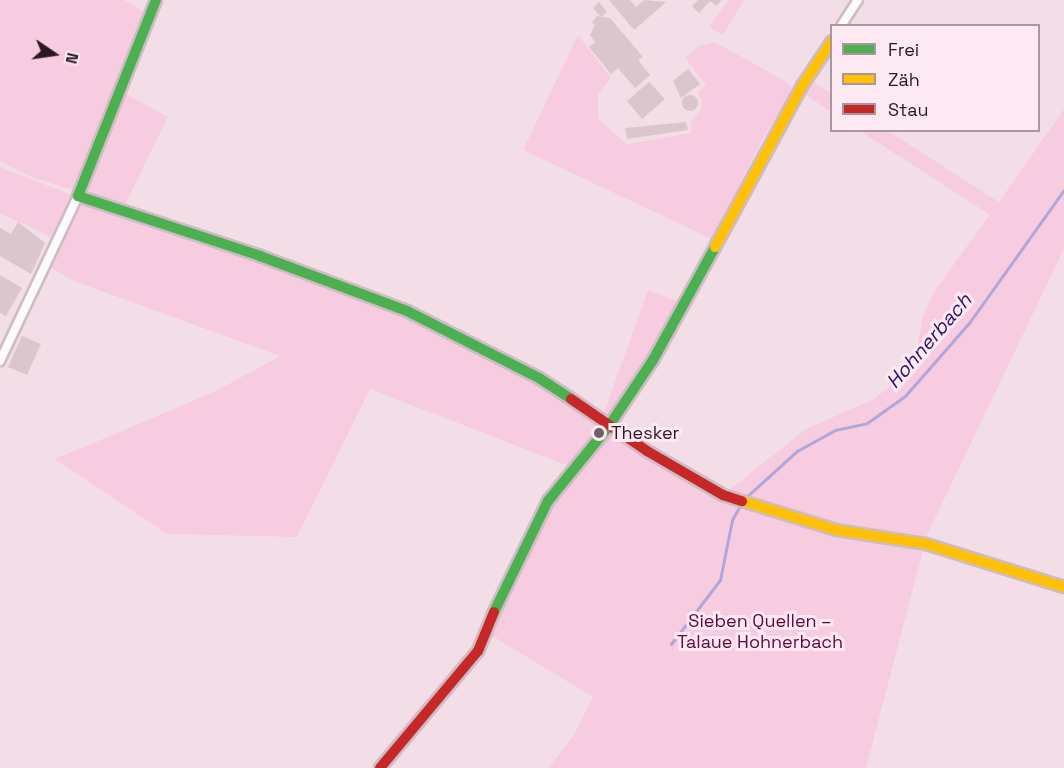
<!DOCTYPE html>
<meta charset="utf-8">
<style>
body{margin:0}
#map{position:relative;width:1064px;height:768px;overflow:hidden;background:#f3dee8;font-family:"Space Grotesk",sans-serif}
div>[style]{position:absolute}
.green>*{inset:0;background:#f7cce1}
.stream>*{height:3px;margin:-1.5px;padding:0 1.5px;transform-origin:1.5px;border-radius:1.5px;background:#b1a6d9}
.building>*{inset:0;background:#dac6cc}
.round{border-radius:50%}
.roads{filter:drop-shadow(2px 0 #cebcc4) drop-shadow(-2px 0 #cebcc4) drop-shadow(0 2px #cebcc4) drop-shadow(0 -2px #cebcc4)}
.street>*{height:8px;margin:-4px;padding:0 4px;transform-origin:4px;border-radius:4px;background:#fdfafc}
.fast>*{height:10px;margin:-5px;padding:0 5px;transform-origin:5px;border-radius:5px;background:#4caf50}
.slow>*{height:10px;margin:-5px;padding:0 5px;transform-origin:5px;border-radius:5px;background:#ffc107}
.jam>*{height:10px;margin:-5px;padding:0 5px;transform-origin:5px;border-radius:5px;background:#c62828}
.dots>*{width:16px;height:16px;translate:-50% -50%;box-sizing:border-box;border:3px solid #fde9f2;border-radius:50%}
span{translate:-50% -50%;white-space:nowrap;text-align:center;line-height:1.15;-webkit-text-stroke:6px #fde9f2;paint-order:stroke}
.poi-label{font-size:18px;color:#2a1922}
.left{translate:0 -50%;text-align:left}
.park-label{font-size:18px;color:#600640}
.water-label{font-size:20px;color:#2b1466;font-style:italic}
.legend{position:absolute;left:830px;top:24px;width:210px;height:108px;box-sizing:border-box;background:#fde9f2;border:2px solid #a9969f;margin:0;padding:8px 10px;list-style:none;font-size:18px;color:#2a1922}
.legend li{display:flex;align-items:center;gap:12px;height:30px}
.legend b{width:30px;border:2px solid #a9969f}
.north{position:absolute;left:24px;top:24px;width:60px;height:60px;-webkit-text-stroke:4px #fde9f2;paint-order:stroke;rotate:103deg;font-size:16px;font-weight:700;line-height:24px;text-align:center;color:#2a1922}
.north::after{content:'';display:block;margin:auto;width:21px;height:27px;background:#2a1922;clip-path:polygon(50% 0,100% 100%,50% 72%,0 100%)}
</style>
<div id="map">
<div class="green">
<div style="clip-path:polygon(0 0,124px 0,147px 13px,75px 191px,32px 177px,0 161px)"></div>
<div style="clip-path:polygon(728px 0,744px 0,723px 35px,709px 27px)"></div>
<div style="clip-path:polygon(578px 35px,611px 78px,598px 94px,598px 119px,627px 144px,691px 133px,691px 121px,701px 109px,702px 100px,697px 93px,706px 85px,685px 58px,698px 46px,715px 42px,785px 81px,793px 90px,760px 144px,712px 239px,523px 150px)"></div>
<div style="clip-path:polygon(812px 81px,831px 93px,831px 112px,803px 93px)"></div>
<div style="clip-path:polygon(126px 94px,168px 117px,124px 207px,85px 193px)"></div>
<div style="clip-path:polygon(1064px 109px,1064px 249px,927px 535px,866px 768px,548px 768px,572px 738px,593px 697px,489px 634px,513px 573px,550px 503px,607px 432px,722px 503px,729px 490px,806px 429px,874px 399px,896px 381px,916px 353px,923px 316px,935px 290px,990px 215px,860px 131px,888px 131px,999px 202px)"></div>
<div style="clip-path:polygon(0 167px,72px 195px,53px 238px,0 213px)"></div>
<div style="clip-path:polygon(80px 198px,359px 293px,537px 379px,601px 430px,571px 467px,370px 389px,297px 537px,167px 534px,55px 459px,214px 392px,280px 356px,74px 281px,48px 266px)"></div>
<div style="clip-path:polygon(648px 290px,680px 302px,644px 369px,610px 421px,602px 418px)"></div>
</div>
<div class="stream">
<div style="left:744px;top:499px;width:72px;rotate:-42.2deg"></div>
<div style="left:797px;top:451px;width:43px;rotate:-28.9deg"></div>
<div style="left:835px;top:430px;width:33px;rotate:-12deg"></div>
<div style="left:867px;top:423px;width:47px;rotate:-35.4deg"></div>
<div style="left:905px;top:396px;width:97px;rotate:-48.8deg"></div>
<div style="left:969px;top:323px;width:163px;rotate:-54.5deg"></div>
<div style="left:671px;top:644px;width:81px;rotate:-52.6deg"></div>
<div style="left:720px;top:580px;width:61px;rotate:-78.7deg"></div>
<div style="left:732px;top:520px;width:18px;rotate:-61deg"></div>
</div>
<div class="building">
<div style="clip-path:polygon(609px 0,630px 0,636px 7px,644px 0,666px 2px,634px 30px)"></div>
<div style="clip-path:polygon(698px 0,722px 0,716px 6px,710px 1px,699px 13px,692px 6px)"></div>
<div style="clip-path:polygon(599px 2px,607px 12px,601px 17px,593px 8px)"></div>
<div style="clip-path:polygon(597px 16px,610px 18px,643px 57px,638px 60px,650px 75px,635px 88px,618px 68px,611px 74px,589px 47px,595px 42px,590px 35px,595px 25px,592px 22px)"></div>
<div style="clip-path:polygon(688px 69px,700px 84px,681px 98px,673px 81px)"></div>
<div style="clip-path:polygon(649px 82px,665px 99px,642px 119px,627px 101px)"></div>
<div class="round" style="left:682px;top:95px;width:16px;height:16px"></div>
<div style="clip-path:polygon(686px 122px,688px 130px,627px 139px,625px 128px)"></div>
<div style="clip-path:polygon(18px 222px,45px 243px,31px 274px,0 256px,0 228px,11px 234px)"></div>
<div style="clip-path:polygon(0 275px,22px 288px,6px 316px,0 313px)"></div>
<div style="clip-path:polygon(22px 336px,41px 344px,27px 375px,8px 367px)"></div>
</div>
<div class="roads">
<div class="street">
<div style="left:841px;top:26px;width:31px;rotate:-57deg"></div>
<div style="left:0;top:361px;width:183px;rotate:-64.7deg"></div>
</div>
<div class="fast">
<div style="left:156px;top:0;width:211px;rotate:111.7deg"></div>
<div style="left:78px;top:196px;width:192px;rotate:18.2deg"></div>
<div style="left:260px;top:256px;width:157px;rotate:20.5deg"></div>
<div style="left:407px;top:311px;width:148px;rotate:26.9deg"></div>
<div style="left:539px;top:378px;width:38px;rotate:33deg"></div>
<div style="left:494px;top:612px;width:123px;rotate:-64.1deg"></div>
<div style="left:548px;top:501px;width:97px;rotate:-50.9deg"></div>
<div style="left:609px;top:426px;width:79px;rotate:-56.3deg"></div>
<div style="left:653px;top:360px;width:129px;rotate:-61.2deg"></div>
</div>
<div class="slow">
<div style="left:715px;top:247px;width:183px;rotate:-61.6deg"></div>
<div style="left:802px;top:86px;width:54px;rotate:-56.3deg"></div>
<div style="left:742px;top:501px;width:98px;rotate:17.1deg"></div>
<div style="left:836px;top:530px;width:91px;rotate:8.8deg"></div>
<div style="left:926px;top:544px;width:145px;rotate:17.3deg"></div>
</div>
<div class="jam">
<div style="left:571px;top:399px;width:92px;rotate:34.4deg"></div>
<div style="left:647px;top:451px;width:88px;rotate:30.1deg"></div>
<div style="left:723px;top:495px;width:20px;rotate:18deg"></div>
<div style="left:380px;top:768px;width:153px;rotate:-50.1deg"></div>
<div style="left:478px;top:651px;width:42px;rotate:-67.7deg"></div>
</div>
</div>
<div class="dots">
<div style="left:599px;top:433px;background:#705e67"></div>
</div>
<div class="poi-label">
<span class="left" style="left:611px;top:433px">Thesker</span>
</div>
<div class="park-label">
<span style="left:760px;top:632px">Sieben Quellen –<br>Talaue Hohnerbach</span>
</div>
<div class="water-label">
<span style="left:929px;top:341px;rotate:-49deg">Hohnerbach</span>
</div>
<ul class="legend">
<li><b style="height:8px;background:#4caf50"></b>Frei</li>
<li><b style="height:8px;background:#ffc107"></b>Zäh</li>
<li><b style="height:8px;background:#c62828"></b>Stau</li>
</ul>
<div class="north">N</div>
</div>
